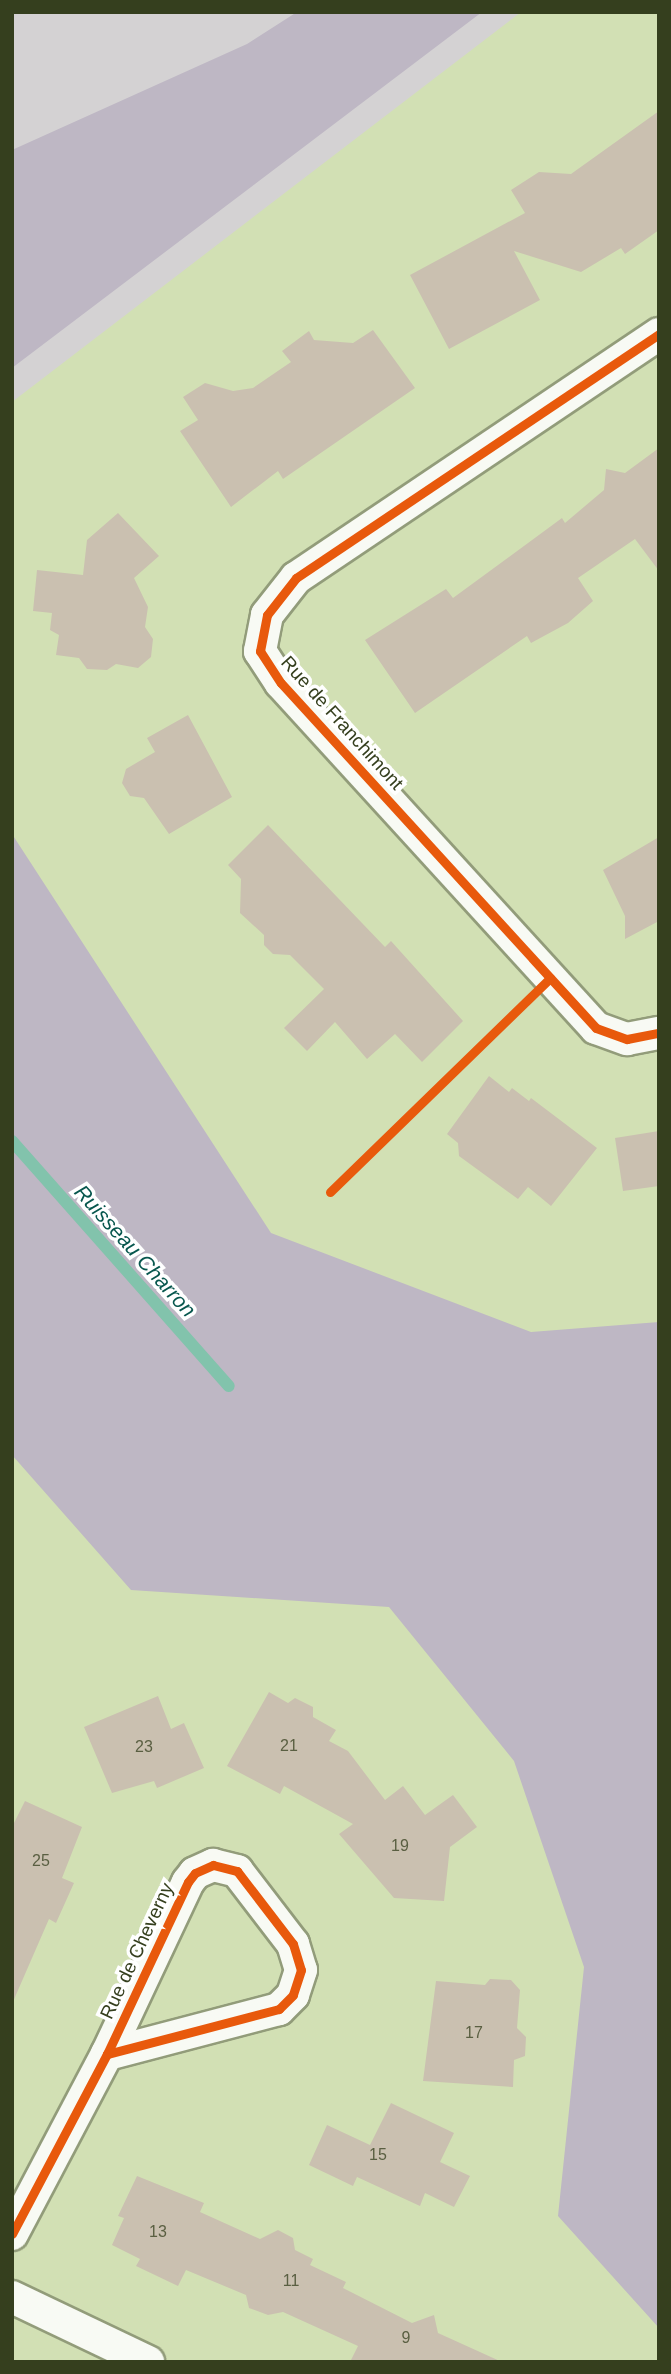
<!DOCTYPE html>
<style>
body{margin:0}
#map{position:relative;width:671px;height:2374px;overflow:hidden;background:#d2e0b4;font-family:Helvetica,sans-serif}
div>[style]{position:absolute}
.green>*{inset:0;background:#d4d2d3}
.forest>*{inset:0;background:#beb7c4}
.stream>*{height:12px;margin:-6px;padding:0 6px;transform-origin:6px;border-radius:6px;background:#82c3ac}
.building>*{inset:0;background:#cac0b0}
.roads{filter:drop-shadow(2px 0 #929c7a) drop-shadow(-2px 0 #929c7a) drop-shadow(0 2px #929c7a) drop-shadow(0 -2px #929c7a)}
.street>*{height:32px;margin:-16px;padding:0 16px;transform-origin:16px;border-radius:16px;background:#f8faf4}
.cycleway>*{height:9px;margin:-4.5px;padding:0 4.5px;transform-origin:4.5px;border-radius:4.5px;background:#e8590c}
span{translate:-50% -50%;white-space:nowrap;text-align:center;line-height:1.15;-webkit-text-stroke:7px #fff;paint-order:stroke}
.number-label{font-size:16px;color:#5a5f42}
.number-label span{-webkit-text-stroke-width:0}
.street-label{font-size:19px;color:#353f1e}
.water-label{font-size:21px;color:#08574e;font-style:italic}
.frame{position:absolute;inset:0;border:14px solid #353f1e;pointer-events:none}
</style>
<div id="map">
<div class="green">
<div style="clip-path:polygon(12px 12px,521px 12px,12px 402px)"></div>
</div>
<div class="forest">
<div style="clip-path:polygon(297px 12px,482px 12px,12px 368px,12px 150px,247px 44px)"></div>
<div style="clip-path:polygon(12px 834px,271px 1233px,531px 1332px,659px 1322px,659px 2328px,558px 2216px,584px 1967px,514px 1761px,389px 1607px,131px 1590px,12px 1455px)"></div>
</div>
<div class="stream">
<div style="left:12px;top:1141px;width:327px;rotate:48.5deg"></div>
</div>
<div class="building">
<div style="clip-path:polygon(659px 111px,659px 230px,625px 254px,621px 248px,581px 272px,514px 251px,540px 300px,449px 349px,410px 275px,525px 213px,511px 190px,539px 172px,571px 174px)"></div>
<div style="clip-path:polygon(373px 330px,415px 388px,283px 479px,278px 471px,231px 507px,180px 431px,198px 420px,183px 397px,205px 383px,233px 391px,253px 388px,291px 362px,282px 351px,309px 331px,314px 340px,353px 343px)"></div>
<div style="clip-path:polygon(659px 448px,659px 571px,635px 539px,578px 578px,593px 601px,568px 623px,531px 643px,527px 636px,415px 713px,365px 640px,446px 589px,453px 598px,562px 518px,565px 523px,604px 490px,606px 469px,625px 473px)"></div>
<div style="clip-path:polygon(118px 513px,159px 556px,134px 578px,148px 607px,145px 627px,153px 639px,151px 657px,138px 668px,116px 664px,107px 670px,87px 669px,79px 658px,56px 655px,59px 635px,50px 630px,52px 613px,33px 611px,37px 570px,83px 575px,87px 540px)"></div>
<div style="clip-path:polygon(188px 715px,232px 797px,169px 834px,144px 798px,130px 796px,122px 783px,126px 769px,155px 752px,147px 738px)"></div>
<div style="clip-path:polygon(268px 825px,385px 947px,391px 941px,463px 1021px,422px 1062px,395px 1034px,367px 1059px,335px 1022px,307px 1051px,284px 1028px,324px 989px,290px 955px,273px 954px,264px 945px,264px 935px,240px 913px,241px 879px,228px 865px)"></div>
<div style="clip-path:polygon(659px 837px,659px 921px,625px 939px,625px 916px,603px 870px)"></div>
<div style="clip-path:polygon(489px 1076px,509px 1092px,512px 1088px,529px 1101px,531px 1098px,597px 1148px,551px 1206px,528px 1187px,518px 1199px,459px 1156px,458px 1143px,447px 1134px)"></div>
<div style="clip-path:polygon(659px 1131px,659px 1186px,623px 1191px,615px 1138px)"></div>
<div style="clip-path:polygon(269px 1692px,288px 1703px,295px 1698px,313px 1707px,313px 1717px,336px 1730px,329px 1741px,348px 1751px,385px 1800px,403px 1786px,425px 1815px,453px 1795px,477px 1827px,450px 1847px,444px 1901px,394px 1898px,339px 1834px,353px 1824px,284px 1786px,280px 1794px,227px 1766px)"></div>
<div style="clip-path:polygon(158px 1696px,171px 1729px,184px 1723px,204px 1768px,157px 1788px,154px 1781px,112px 1793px,84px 1727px)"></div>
<div style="clip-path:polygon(25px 1801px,82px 1827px,62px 1878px,74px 1883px,56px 1923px,49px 1919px,12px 2004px,12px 1827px)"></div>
<div style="clip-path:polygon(490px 1979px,511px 1980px,520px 1990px,517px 2028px,526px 2037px,525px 2056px,514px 2060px,513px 2087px,423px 2081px,436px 1981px,485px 1985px)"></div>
<div style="clip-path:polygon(391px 2103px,454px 2133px,440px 2162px,470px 2176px,454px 2207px,425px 2193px,420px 2206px,357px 2177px,353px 2186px,309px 2165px,327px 2125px,370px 2145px)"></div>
<div style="clip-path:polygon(137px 2176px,204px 2203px,200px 2212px,260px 2239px,278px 2230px,293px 2238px,295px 2250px,313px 2259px,310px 2265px,346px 2282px,343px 2288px,412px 2323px,434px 2315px,438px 2333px,502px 2362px,350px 2362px,358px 2346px,283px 2312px,268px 2315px,249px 2308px,246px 2295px,186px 2270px,178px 2286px,136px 2266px,140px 2259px,112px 2245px,124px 2218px,118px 2216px)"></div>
</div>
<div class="roads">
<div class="street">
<div style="left:659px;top:334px;width:437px;rotate:146.1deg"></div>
<div style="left:296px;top:578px;width:47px;rotate:128.1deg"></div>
<div style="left:267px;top:615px;width:37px;rotate:101deg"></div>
<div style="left:260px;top:651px;width:38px;rotate:57deg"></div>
<div style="left:281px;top:683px;width:467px;rotate:47.6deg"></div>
<div style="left:596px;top:1028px;width:33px;rotate:20deg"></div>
<div style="left:627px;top:1039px;width:33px;rotate:-11deg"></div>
<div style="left:12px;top:2234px;width:204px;rotate:-62.2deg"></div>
<div style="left:107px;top:2054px;width:190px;rotate:-64.8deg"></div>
<div style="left:188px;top:1882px;width:11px;rotate:-52deg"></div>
<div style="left:195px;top:1873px;width:20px;rotate:-24deg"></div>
<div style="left:213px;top:1865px;width:25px;rotate:14deg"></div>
<div style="left:237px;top:1871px;width:92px;rotate:52.5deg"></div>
<div style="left:293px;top:1944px;width:27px;rotate:73deg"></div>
<div style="left:301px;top:1970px;width:26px;rotate:108deg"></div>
<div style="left:293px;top:1995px;width:20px;rotate:135deg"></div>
<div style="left:279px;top:2009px;width:178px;rotate:165.3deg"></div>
<div style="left:12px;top:2297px;width:151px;rotate:25.5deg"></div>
</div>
</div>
<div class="cycleway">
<div style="left:659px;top:334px;width:437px;rotate:146.1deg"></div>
<div style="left:296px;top:578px;width:47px;rotate:128.1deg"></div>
<div style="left:267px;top:615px;width:37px;rotate:101deg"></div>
<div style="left:260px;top:651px;width:38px;rotate:57deg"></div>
<div style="left:281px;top:683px;width:467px;rotate:47.6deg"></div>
<div style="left:596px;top:1028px;width:33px;rotate:20deg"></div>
<div style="left:627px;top:1039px;width:33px;rotate:-11deg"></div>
<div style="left:330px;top:1192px;width:307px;rotate:-44.2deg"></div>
<div style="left:12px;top:2234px;width:204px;rotate:-62.2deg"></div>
<div style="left:107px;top:2054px;width:190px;rotate:-64.8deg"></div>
<div style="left:188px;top:1882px;width:11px;rotate:-52deg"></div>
<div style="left:195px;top:1873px;width:20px;rotate:-24deg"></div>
<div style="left:213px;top:1865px;width:25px;rotate:14deg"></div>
<div style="left:237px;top:1871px;width:92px;rotate:52.5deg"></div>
<div style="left:293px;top:1944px;width:27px;rotate:73deg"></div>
<div style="left:301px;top:1970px;width:26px;rotate:108deg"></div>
<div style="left:293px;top:1995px;width:20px;rotate:135deg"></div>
<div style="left:279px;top:2009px;width:178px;rotate:165.3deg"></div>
</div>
<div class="number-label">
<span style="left:289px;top:1746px">21</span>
<span style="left:144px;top:1747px">23</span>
<span style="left:400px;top:1846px">19</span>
<span style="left:41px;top:1861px">25</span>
<span style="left:474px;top:2033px">17</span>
<span style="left:378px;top:2155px">15</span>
<span style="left:158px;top:2232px">13</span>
<span style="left:291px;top:2281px">11</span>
<span style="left:406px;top:2338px">9</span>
</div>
<div class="street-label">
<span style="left:342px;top:723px;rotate:48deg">Rue de Franchimont</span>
<span style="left:137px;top:1951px;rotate:-65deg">Rue de Cheverny</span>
</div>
<div class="water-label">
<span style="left:135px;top:1251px;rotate:48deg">Ruisseau Charron</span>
</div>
<div class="frame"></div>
</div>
